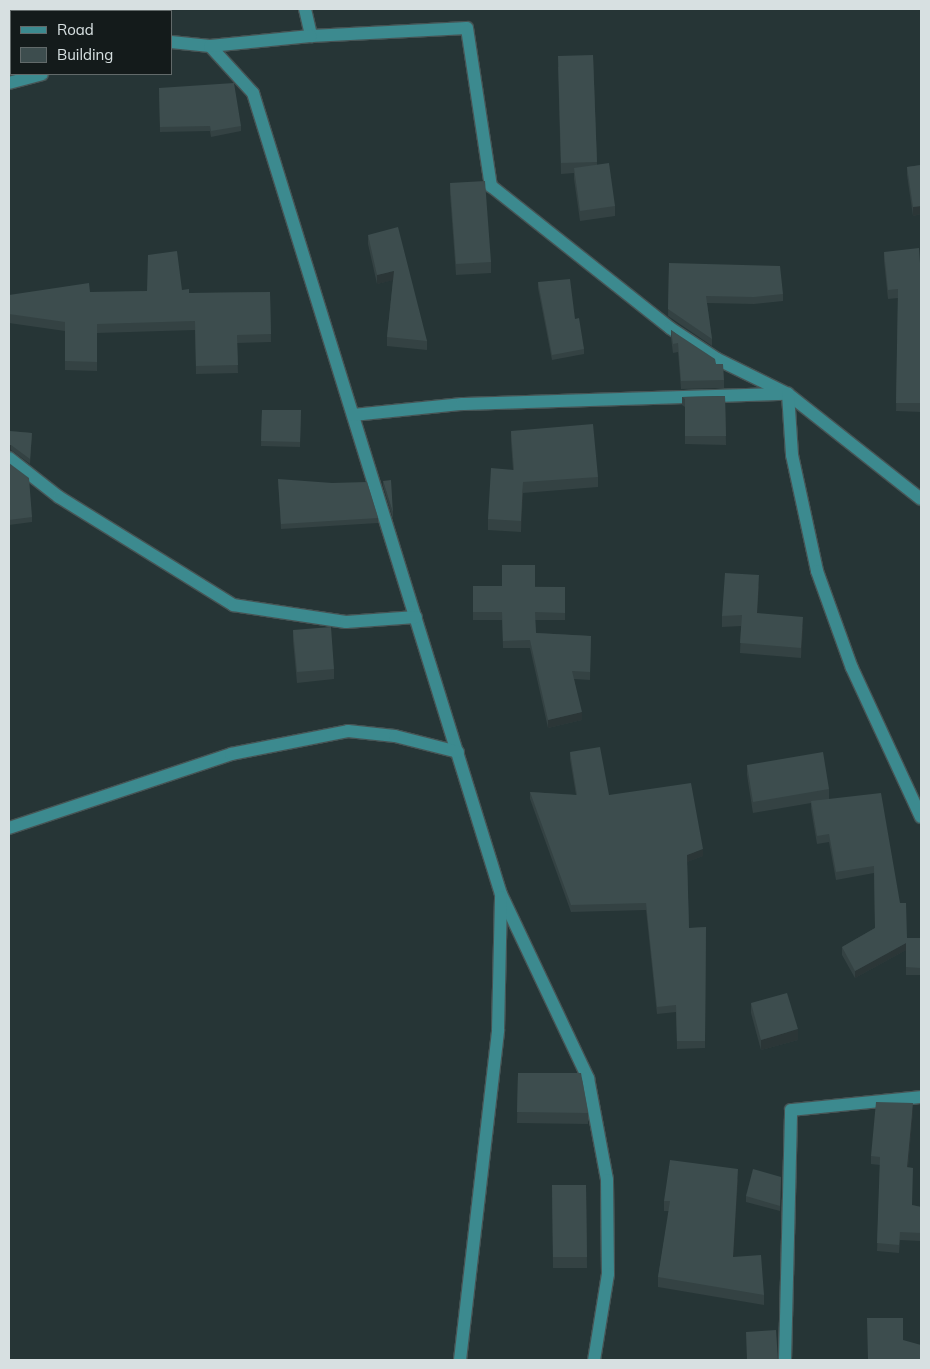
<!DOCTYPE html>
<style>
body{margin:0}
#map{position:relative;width:930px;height:1369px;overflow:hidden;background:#263536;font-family:Mulish,sans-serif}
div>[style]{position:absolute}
.roads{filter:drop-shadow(1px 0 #465455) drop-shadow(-1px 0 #465455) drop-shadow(0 1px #465455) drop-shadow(0 -1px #465455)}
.minor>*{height:12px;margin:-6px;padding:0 6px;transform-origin:6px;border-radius:6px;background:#3c8a8f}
.wall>*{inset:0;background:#344243}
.shaded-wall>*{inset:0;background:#2b3637}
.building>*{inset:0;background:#3d4d4e}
span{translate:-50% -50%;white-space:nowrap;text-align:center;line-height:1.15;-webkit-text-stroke:5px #141b1b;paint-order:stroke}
.frame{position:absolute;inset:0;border:10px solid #d7e0e1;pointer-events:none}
.legend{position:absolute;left:10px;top:10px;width:162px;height:65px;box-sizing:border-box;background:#141b1b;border:1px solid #626a6a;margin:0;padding:6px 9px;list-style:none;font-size:15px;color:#d7e0e1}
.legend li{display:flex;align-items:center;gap:10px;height:25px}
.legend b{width:25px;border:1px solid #626a6a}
</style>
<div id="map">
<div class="roads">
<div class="minor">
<div style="left:305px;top:9px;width:28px;rotate:77deg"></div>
<div style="left:311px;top:36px;width:156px;rotate:-2.9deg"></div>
<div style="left:467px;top:28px;width:160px;rotate:81.4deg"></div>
<div style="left:491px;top:186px;width:228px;rotate:38.4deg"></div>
<div style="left:670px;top:328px;width:56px;rotate:33.4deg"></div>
<div style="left:717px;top:359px;width:79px;rotate:26.2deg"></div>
<div style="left:788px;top:394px;width:169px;rotate:38.3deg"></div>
<div style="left:171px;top:42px;width:39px;rotate:6deg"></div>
<div style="left:210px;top:46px;width:64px;rotate:47.5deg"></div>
<div style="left:253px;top:93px;width:839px;rotate:72.8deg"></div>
<div style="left:501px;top:894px;width:204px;rotate:64.7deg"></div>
<div style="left:588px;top:1078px;width:104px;rotate:79.4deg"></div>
<div style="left:607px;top:1180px;width:94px;rotate:89.4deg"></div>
<div style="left:608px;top:1274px;width:87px;rotate:99.2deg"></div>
<div style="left:210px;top:46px;width:101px;rotate:-5.7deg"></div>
<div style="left:9px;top:83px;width:34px;rotate:-15deg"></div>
<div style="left:353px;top:415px;width:110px;rotate:-5.8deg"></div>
<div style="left:462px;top:404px;width:326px;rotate:-1.8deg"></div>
<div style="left:788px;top:394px;width:61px;rotate:86.2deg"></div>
<div style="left:792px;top:455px;width:119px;rotate:77.8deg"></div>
<div style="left:817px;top:571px;width:103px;rotate:70.2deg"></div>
<div style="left:852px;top:668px;width:164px;rotate:65.2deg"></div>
<div style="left:9px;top:458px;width:63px;rotate:38deg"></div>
<div style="left:59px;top:497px;width:205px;rotate:31.8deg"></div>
<div style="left:233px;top:605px;width:114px;rotate:8.6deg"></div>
<div style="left:346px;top:622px;width:70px;rotate:-4.1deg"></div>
<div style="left:9px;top:828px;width:234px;rotate:-18.4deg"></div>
<div style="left:231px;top:754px;width:119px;rotate:-11.1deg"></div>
<div style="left:348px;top:731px;width:47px;rotate:6.1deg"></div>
<div style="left:395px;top:736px;width:65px;rotate:14.3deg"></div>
<div style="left:460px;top:1360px;width:332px;rotate:-83.4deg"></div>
<div style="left:498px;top:1030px;width:133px;rotate:-88.7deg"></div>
<div style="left:785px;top:1360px;width:250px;rotate:-88.6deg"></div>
<div style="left:791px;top:1110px;width:131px;rotate:-5.7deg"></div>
</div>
</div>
<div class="wall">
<div style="clip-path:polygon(593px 55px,597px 165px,615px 206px,615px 216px,580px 221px,574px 179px,574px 173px,561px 174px,558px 67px)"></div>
<div style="clip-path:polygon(159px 88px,241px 126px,241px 131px,211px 137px,210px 131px,160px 132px)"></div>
<div style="clip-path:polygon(921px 165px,921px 214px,913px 216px,907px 175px,907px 167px)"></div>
<div style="clip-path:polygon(450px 183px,491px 262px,491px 273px,456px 275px,450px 194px)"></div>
<div style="clip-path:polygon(368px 235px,427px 341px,427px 350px,387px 346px,387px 337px,393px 280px,377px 284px,368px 244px)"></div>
<div style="clip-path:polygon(884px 252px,921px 278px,921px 412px,896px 411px,898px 298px,888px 299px,884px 261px)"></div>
<div style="clip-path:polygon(669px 263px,783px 294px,783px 301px,754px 304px,707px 303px,712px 339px,712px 346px,668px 316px)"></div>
<div style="clip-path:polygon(538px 282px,575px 319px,584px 349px,584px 354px,552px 360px,538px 288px)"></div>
<div style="clip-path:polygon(182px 290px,189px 293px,270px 292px,271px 342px,237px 343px,238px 373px,196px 374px,195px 330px,97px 333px,97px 371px,65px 370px,65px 331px,9px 323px,9px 295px)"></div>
<div style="clip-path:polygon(671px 330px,716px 364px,724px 380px,724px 388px,681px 389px,678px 352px,673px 353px,671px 338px)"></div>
<div style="clip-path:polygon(725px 396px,726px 445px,685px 444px,685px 407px,682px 405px,682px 397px)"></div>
<div style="clip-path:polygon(262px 410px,301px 410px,300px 447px,261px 446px)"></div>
<div style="clip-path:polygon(9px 431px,32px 433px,30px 464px,11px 450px,9px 451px)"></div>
<div style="clip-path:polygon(511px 431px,598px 477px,598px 487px,523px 493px,521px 532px,488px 530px,488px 519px,513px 470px,511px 442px)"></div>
<div style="clip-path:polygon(9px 463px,32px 517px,32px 522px,9px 525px)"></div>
<div style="clip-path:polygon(278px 479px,378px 518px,378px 523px,281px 529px)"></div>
<div style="clip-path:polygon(383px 481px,393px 513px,393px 519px,383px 486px)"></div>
<div style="clip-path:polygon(473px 586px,565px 587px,565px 620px,535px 620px,536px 633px,591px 636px,590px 680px,574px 679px,582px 720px,548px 728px,530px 648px,503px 648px,502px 620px,473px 620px)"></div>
<div style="clip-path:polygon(759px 586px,757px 613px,803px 627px,801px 658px,740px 653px,741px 626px,722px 627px,722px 616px)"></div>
<div style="clip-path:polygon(293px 630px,334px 669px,334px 679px,297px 683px,293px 641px)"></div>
<div style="clip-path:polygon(570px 752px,609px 795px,703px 856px,687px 862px,689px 928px,706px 927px,705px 1048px,677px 1049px,676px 1012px,657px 1014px,646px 910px,571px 912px,530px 799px,530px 792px,576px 795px,570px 759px)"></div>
<div style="clip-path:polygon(747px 765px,829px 789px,829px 799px,900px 903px,907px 938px,921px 938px,921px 975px,906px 975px,906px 950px,855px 978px,842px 955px,842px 947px,875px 928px,874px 873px,836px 880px,829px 842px,817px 844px,811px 809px,811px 803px,753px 813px,747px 775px)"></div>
<div style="clip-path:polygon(751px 1003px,798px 1040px,761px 1050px,751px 1013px)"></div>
<div style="clip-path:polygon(518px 1073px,588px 1113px,588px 1124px,517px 1123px)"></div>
<div style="clip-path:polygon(913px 1111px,908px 1167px,912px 1205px,921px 1207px,921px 1241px,900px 1240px,899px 1253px,877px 1251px,880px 1165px,871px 1164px,871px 1156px)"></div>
<div style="clip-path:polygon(781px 1177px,780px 1211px,746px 1202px,746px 1196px)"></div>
<div style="clip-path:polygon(738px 1179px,733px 1257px,764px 1295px,764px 1305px,658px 1287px,658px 1277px,669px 1211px,664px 1211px,664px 1201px)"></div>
<div style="clip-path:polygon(552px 1185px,586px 1185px,587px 1268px,553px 1268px)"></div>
</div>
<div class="shaded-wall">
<div style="clip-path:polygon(921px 206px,921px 214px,913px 216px,913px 207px)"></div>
<div style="clip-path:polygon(394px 271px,394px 280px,377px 284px,377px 275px)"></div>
<div style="clip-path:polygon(9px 445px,11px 445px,11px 450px,9px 451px)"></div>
<div style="clip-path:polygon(523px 482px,523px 493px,521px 532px,521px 521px)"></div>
<div style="clip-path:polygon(759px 575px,759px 586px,757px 624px,757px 613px)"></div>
<div style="clip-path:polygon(803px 617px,803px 627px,801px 658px,801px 648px)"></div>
<div style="clip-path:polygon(582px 712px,582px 720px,548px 728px,548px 720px)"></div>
<div style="clip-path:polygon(703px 849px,703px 856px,687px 862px,687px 855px)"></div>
<div style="clip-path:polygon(906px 943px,906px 950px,855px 978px,855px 971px)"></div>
<div style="clip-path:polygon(798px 1029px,798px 1040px,761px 1050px,761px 1040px)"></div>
<div style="clip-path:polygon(913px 1103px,913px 1111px,907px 1175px,907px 1167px)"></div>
<div style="clip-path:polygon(738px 1169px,738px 1179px,733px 1267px,733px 1257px)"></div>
</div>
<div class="building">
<div style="clip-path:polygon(593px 55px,597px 162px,561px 163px,558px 56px)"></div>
<div style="clip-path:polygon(234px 83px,241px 126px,211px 131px,210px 126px,160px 127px,159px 88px)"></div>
<div style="clip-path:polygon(609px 163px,615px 206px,580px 211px,574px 168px)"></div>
<div style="clip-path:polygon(921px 165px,921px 206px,913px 207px,907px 167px)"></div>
<div style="clip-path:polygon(485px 181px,491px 262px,456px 264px,450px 183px)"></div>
<div style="clip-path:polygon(398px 227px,427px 341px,387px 337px,394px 271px,377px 275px,368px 235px)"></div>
<div style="clip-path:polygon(919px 248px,921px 278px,921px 403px,896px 403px,898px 289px,888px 290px,884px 252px)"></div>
<div style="clip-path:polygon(177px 251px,182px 290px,189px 289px,189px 293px,270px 292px,271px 334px,237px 335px,238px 365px,196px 366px,195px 321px,97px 324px,97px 362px,65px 361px,65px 322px,9px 314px,9px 295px,89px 283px,90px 292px,147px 291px,148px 255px)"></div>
<div style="clip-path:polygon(669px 263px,780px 266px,783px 294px,754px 297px,706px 296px,712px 339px,668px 309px)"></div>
<div style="clip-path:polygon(570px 279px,575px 319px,579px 318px,584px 349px,552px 355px,538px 282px)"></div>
<div style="clip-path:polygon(671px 330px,715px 359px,716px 364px,723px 364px,724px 380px,681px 381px,678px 343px,673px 344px)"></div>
<div style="clip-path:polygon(725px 396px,726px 436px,685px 436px,685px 399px,682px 397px)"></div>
<div style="clip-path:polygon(262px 410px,301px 410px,300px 442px,261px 441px)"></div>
<div style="clip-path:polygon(593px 424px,598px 477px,523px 482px,521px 521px,488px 519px,491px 468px,514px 470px,511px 431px)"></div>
<div style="clip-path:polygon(9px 431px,32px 433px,30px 459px,11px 445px,9px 445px)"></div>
<div style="clip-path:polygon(9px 463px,29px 478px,32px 517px,9px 520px)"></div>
<div style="clip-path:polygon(278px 479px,332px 483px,367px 482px,378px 518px,281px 524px)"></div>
<div style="clip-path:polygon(391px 480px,393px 513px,383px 481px)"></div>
<div style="clip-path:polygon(502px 565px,535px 565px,535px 587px,565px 587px,565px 613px,535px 612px,536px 633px,591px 636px,590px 672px,572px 671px,582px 712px,548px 720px,530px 640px,503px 641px,502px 612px,473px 612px,473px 586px,502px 586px)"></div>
<div style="clip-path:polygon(725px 573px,759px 575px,757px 613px,803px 617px,801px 648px,740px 643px,742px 615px,722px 616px)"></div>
<div style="clip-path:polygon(331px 627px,334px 669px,297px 672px,293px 630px)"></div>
<div style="clip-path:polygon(600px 747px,609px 795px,691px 783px,703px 849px,687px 855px,689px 928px,706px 927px,705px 1041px,677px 1041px,676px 1005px,657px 1007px,646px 903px,571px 905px,530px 792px,577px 795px,570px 752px)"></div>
<div style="clip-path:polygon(823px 752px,829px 789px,753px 802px,747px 765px)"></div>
<div style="clip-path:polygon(881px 793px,900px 903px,906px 903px,907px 938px,921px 938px,921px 968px,906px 967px,906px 943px,855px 971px,842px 947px,875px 928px,874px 866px,836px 872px,829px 834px,817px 836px,811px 801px)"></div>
<div style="clip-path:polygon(787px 993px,798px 1029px,761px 1040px,751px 1003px)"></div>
<div style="clip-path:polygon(518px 1073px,581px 1073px,588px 1113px,517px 1112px)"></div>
<div style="clip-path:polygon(876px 1102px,913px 1103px,907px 1167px,913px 1168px,912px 1205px,921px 1207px,921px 1233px,900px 1232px,899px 1245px,877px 1243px,880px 1157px,871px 1156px)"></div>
<div style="clip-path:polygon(670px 1160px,738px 1169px,733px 1257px,761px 1255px,764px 1295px,658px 1277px,670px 1201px,664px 1201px)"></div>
<div style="clip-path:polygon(753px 1169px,781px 1177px,780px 1206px,746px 1196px)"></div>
<div style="clip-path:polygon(552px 1185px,586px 1185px,587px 1257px,553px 1257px)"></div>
<div style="clip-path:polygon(867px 1318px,903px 1318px,903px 1340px,921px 1345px,921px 1360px,868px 1360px)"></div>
<div style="clip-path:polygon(776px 1330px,778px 1360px,747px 1360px,746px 1332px)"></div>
</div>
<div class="frame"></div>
<ul class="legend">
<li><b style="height:6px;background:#3c8a8f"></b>Road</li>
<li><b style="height:14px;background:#3d4d4e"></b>Building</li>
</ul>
</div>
